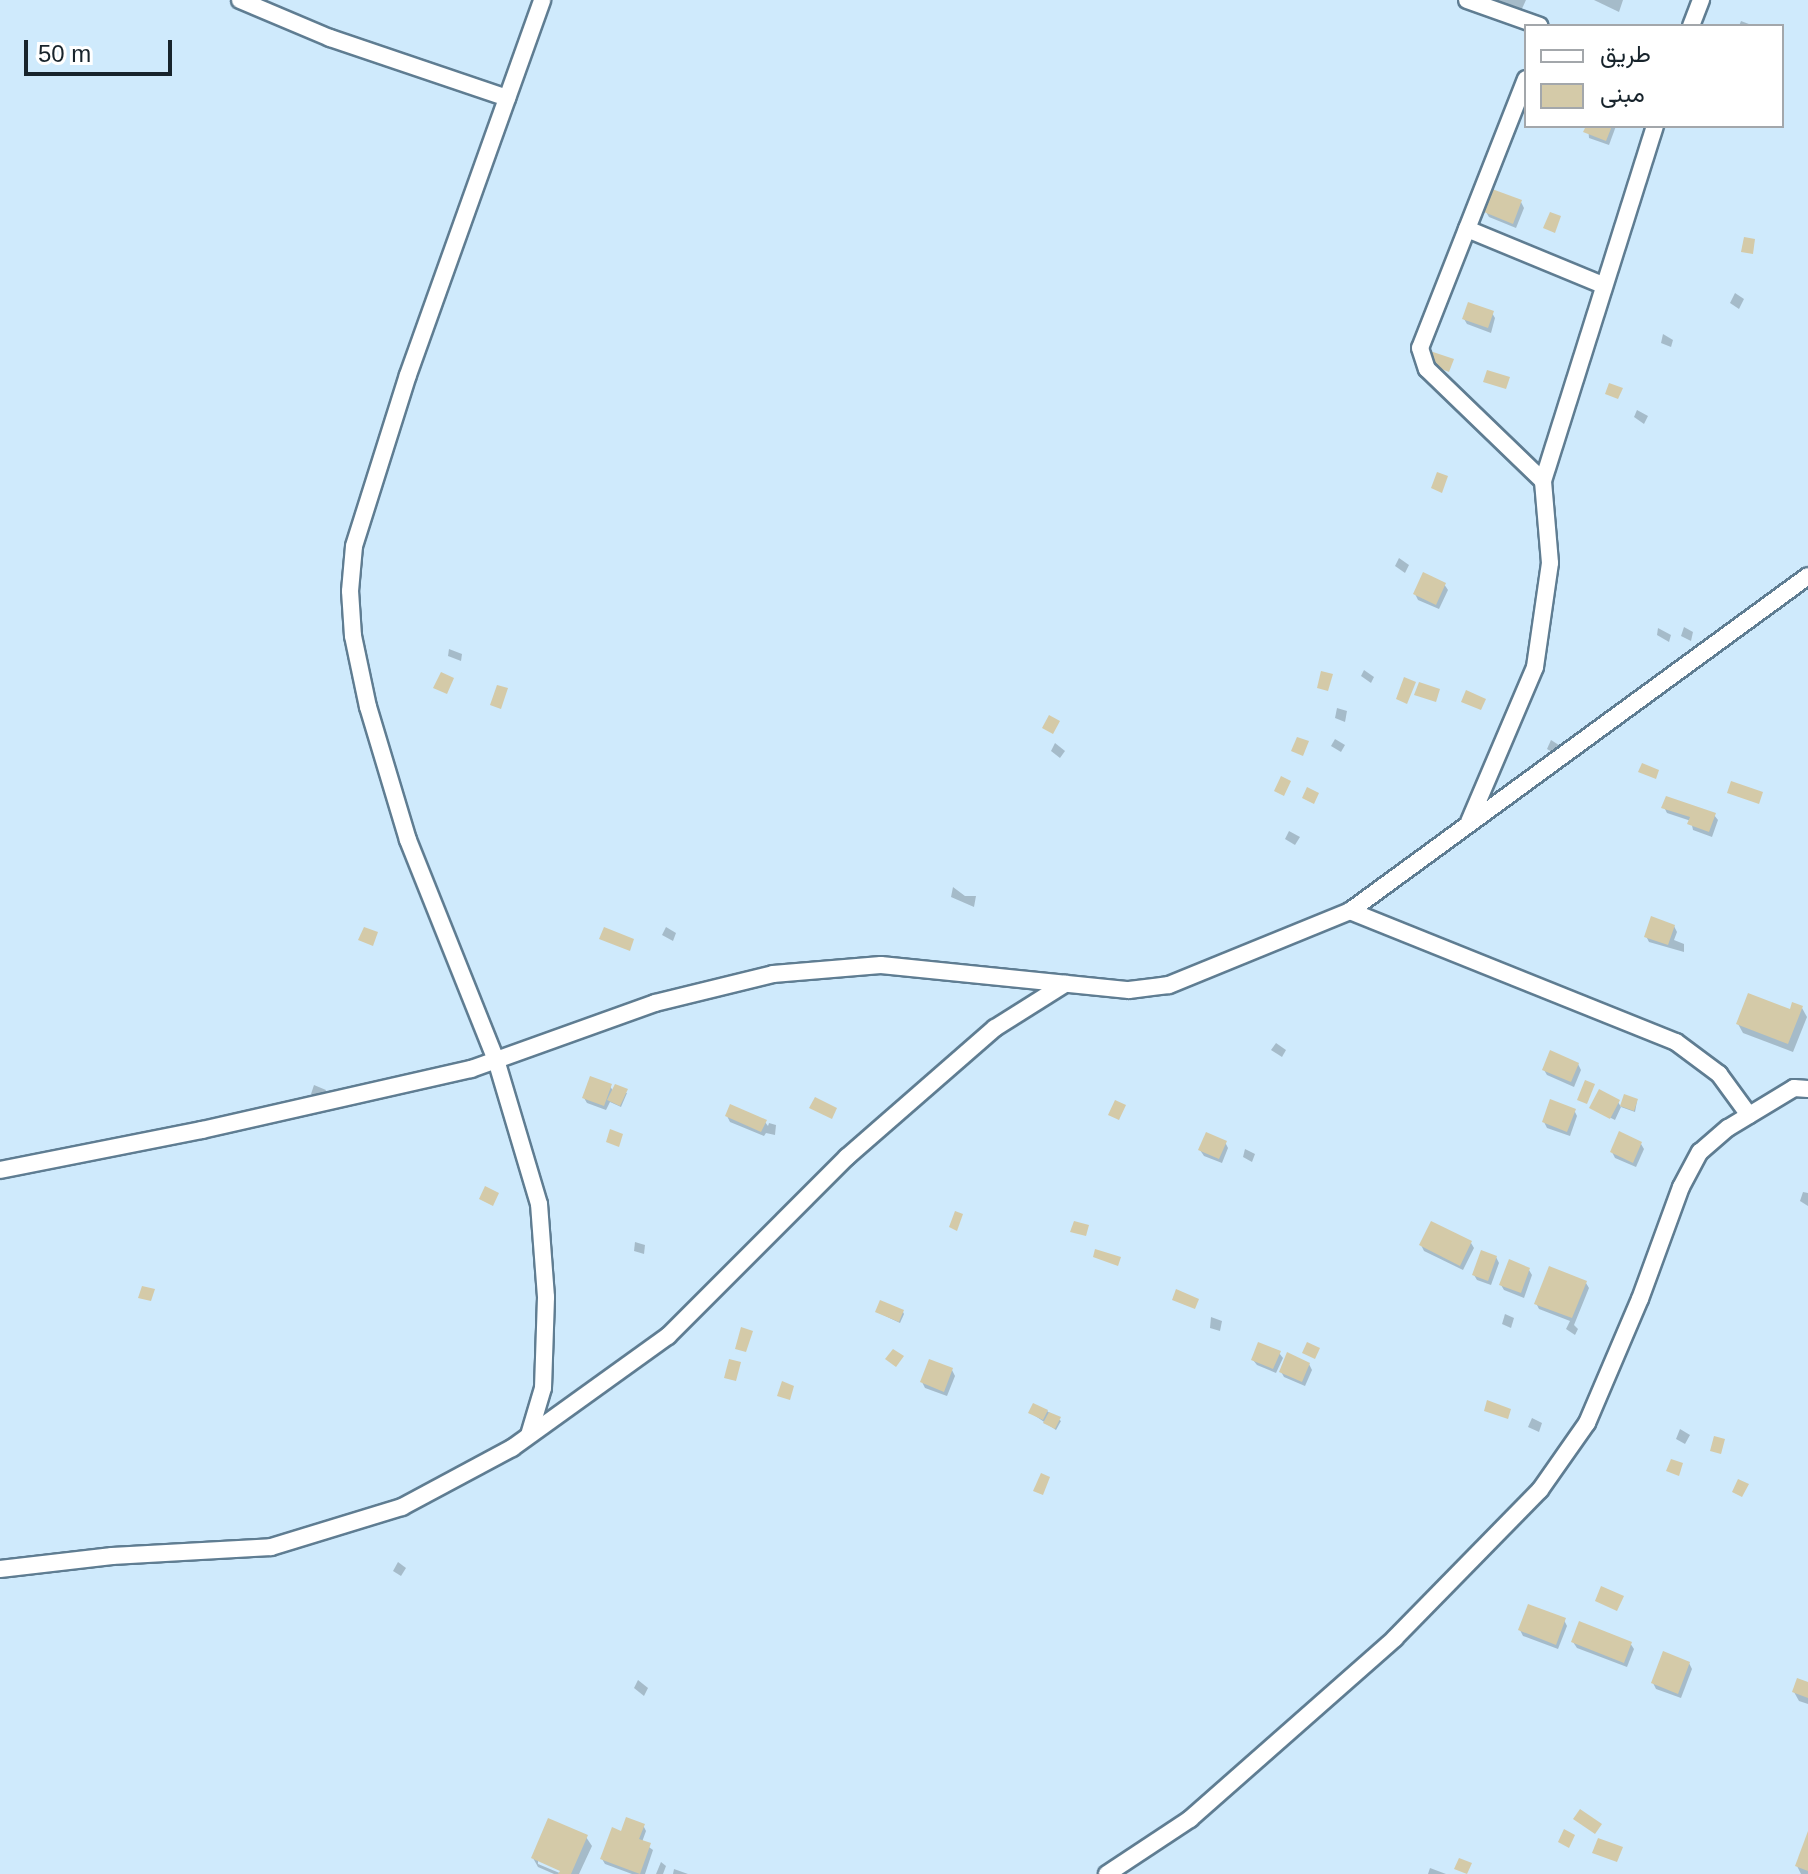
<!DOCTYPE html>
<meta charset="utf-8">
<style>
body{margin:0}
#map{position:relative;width:1808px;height:1874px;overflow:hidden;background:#cfeafc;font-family:Helvetica,Vazirmatn,sans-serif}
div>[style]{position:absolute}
.shadow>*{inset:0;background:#0003}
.building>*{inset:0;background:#d4caa8}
.roads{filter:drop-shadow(2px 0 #5f7d92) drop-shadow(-2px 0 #5f7d92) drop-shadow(0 2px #5f7d92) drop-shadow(0 -2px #5f7d92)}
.minor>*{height:16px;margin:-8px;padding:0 8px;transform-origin:8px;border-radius:8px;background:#fff}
span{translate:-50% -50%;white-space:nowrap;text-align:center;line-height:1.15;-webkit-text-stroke:7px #fff;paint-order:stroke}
.legend{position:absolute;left:1524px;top:24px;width:260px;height:104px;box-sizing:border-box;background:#fff;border:2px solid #a3a7ab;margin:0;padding:10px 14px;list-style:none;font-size:24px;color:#18242c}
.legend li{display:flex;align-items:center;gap:16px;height:40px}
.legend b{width:40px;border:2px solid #a3a7ab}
.scale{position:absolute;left:24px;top:40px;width:148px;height:36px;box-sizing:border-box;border:4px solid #18242c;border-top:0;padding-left:10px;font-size:24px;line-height:28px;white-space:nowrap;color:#18242c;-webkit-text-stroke:6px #fff;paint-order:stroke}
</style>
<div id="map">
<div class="shadow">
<div style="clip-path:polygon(1498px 0,1526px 0,1520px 13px)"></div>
<div style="clip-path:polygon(1594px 0,1623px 0,1619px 12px)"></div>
<div style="clip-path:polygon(1741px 21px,1754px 26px,1739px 26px)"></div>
<div style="clip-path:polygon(1588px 126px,1616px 126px,1609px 145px,1589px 138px)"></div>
<div style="clip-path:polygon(1521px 202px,1524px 208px,1516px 228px,1489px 217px,1486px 212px)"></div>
<div style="clip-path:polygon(1735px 293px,1744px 299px,1739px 309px,1730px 303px)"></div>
<div style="clip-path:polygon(1492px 313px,1495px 318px,1491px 333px,1467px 324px,1464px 319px)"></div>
<div style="clip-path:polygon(1663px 334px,1673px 340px,1671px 347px,1661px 343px)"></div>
<div style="clip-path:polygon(1637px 410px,1648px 416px,1644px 424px,1634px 417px)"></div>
<div style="clip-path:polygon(1399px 558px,1409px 565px,1405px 573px,1395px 566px)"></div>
<div style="clip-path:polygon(1444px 584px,1448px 590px,1439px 609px,1418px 600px,1415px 594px)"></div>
<div style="clip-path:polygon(1684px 627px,1693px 632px,1691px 641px,1681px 636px)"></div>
<div style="clip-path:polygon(1658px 628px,1671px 635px,1669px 642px,1657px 635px)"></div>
<div style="clip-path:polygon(449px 649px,462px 654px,461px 661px,448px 656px)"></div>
<div style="clip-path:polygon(1364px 670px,1374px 677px,1371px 683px,1361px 676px)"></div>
<div style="clip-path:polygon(1337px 708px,1347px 711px,1345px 722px,1335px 718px)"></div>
<div style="clip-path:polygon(1335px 739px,1345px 745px,1341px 752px,1331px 746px)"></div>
<div style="clip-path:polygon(1551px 740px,1562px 747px,1557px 755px,1547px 749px)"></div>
<div style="clip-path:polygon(1055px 743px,1065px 751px,1060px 758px,1051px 751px)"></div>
<div style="clip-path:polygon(1664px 807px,1714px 815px,1718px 820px,1712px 837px,1693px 830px,1691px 821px,1667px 813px)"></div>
<div style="clip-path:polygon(1289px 831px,1300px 837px,1295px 845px,1285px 839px)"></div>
<div style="clip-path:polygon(953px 887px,965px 896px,976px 896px,974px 907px,951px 897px)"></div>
<div style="clip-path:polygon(1674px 926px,1677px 932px,1674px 940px,1684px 944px,1684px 952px,1649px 942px,1646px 936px)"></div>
<div style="clip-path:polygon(666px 927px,676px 933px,673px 941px,662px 935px)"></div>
<div style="clip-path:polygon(1802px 1008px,1807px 1017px,1793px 1052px,1743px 1033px,1738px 1024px)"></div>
<div style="clip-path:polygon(1276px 1043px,1286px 1050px,1282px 1057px,1271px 1050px)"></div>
<div style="clip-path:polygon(1578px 1064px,1581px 1070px,1574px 1087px,1547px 1075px,1544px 1070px)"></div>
<div style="clip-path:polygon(314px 1085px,326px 1090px,322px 1100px,311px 1094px)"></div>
<div style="clip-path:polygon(610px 1086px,613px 1091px,627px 1093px,621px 1107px,610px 1102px,606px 1110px,587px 1103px,584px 1098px)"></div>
<div style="clip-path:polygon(1625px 1097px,1637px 1101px,1635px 1112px,1621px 1107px,1615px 1120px,1591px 1108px,1618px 1102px,1621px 1107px)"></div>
<div style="clip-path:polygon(1574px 1110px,1577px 1116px,1570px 1136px,1547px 1128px,1544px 1122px)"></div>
<div style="clip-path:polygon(727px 1116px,765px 1122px,768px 1126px,769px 1123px,776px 1125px,775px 1135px,766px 1133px,764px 1136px,730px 1122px)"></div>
<div style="clip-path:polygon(1225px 1142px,1228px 1148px,1222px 1163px,1204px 1156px,1200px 1150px)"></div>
<div style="clip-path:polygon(1641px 1144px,1644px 1149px,1636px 1167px,1615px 1158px,1612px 1152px)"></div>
<div style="clip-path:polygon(1245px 1149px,1255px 1154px,1252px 1162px,1243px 1157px)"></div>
<div style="clip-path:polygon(1803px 1192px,1808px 1193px,1808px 1206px,1800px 1201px)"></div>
<div style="clip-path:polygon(635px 1242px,645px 1245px,644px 1254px,634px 1251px)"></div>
<div style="clip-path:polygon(1471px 1243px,1474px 1248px,1463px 1270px,1424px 1251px,1421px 1245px)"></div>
<div style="clip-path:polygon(1496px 1257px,1499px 1263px,1491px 1285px,1477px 1280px,1474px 1275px)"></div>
<div style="clip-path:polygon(1529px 1270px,1532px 1275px,1524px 1298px,1504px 1290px,1501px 1285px)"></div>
<div style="clip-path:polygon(1586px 1283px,1589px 1288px,1574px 1325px,1578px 1329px,1575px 1335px,1566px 1329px,1570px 1321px,1539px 1309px,1536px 1303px)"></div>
<div style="clip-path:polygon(877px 1312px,903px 1312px,904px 1314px,900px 1323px)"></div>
<div style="clip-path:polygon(1505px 1314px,1514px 1318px,1511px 1328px,1502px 1324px)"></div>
<div style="clip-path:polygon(1211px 1317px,1222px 1321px,1220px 1331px,1210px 1328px)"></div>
<div style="clip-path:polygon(1279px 1353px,1283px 1358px,1276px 1373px,1257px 1365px,1253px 1360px)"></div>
<div style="clip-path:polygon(1309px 1364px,1312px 1370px,1305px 1386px,1284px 1377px,1280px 1370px)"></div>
<div style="clip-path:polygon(952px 1370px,955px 1376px,947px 1396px,925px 1388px,922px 1382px)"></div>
<div style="clip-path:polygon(1047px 1411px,1061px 1421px,1056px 1430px,1031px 1413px)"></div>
<div style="clip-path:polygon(1532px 1418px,1542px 1423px,1539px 1432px,1528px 1427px)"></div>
<div style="clip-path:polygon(1680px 1429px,1690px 1435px,1685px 1444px,1676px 1439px)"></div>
<div style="clip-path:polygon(398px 1562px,406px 1568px,401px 1576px,393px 1571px)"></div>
<div style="clip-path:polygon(1564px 1620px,1567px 1626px,1558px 1649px,1523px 1636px,1520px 1630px)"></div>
<div style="clip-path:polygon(1573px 1642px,1630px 1643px,1634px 1649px,1627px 1667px,1577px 1648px)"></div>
<div style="clip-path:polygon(1689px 1663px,1692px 1669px,1681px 1698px,1656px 1689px,1653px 1683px)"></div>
<div style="clip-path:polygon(638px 1680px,648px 1688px,644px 1696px,634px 1688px)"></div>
<div style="clip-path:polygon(1808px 1684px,1808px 1704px,1799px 1701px,1794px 1692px)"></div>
<div style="clip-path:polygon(643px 1825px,646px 1831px,642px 1842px,653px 1850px,645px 1874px,632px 1874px,605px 1864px,602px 1859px,623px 1833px)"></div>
<div style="clip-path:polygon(1808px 1836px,1808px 1874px,1801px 1874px,1797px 1866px)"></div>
<div style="clip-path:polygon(586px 1837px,592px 1846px,579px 1874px,569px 1874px,538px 1859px,538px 1864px,562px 1874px,554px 1874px,538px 1867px,533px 1858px)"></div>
<div style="clip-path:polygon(661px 1862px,666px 1866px,663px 1874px,656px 1874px)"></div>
<div style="clip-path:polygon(1430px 1868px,1446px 1874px,1428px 1874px)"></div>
<div style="clip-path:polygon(674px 1869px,688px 1874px,673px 1874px)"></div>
</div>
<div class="building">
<div style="clip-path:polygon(1586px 126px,1612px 126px,1606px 141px,1583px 132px)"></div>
<div style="clip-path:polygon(1492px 189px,1522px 200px,1513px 224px,1484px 212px)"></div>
<div style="clip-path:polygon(1550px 212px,1561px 216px,1555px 233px,1543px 228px)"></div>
<div style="clip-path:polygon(1744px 237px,1755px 239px,1753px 254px,1741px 252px)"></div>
<div style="clip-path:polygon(1468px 302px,1494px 311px,1488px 328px,1462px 319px)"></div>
<div style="clip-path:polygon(1430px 351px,1454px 359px,1449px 372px,1426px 363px)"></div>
<div style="clip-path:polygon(1487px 370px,1510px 377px,1506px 389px,1483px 382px)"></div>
<div style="clip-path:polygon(1609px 383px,1623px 388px,1618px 399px,1605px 394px)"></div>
<div style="clip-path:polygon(1437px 472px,1448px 476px,1442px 493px,1431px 488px)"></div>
<div style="clip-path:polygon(1423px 572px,1446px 583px,1436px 605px,1413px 594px)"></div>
<div style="clip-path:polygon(1321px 671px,1333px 674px,1328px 691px,1317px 688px)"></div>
<div style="clip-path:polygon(441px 672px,454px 678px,447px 694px,433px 688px)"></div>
<div style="clip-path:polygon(1404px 677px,1416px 682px,1407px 704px,1396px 699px)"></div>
<div style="clip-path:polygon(1419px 682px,1440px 689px,1436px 702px,1414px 695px)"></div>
<div style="clip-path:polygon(497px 685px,508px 688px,501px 709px,490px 705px)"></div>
<div style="clip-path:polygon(1466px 690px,1486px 699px,1481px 710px,1461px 702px)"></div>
<div style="clip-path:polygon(1049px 715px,1060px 721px,1053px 734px,1042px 728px)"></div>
<div style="clip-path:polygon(1297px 737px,1309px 741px,1303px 756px,1291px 751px)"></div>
<div style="clip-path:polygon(1642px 763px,1659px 770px,1656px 779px,1638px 772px)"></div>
<div style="clip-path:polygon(1281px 776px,1291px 781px,1284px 796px,1274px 791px)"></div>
<div style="clip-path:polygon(1731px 781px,1763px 792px,1759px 804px,1727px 793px)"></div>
<div style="clip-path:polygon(1307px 787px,1319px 793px,1314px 804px,1302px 798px)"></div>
<div style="clip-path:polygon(1666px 796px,1716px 813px,1709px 832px,1687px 824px,1690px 817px,1661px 808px)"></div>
<div style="clip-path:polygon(1651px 916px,1675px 925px,1668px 945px,1644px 937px)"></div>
<div style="clip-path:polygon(364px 927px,378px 932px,373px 946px,358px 940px)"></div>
<div style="clip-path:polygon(604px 927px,634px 939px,630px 951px,599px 939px)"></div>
<div style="clip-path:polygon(1748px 993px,1790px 1009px,1792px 1002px,1803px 1006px,1788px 1044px,1736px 1024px)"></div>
<div style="clip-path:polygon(1550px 1050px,1579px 1063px,1571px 1082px,1542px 1070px)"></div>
<div style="clip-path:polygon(590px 1076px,612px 1084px,604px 1106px,582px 1098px)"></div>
<div style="clip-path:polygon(1585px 1080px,1595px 1084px,1587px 1104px,1577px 1100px)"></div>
<div style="clip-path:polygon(615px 1084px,628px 1089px,620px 1106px,607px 1100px)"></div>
<div style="clip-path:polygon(1599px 1089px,1620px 1100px,1610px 1119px,1589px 1108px)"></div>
<div style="clip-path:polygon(1624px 1094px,1638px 1099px,1634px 1111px,1620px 1106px)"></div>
<div style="clip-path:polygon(815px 1097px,837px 1108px,832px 1119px,809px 1108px)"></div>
<div style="clip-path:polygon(1550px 1099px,1576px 1109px,1567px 1132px,1542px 1122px)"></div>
<div style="clip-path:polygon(1115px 1100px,1126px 1105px,1119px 1120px,1108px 1115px)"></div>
<div style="clip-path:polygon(730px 1104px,767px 1120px,761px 1132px,725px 1116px)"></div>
<div style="clip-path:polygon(610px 1129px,623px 1134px,619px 1147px,606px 1142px)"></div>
<div style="clip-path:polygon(1619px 1131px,1642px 1142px,1633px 1163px,1610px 1152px)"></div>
<div style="clip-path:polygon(1206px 1132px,1227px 1141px,1219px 1159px,1198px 1150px)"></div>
<div style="clip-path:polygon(485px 1186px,499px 1193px,493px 1206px,479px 1199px)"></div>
<div style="clip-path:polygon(955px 1211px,963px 1214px,957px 1231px,949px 1227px)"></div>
<div style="clip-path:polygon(1074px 1221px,1089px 1225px,1086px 1236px,1070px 1232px)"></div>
<div style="clip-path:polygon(1431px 1221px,1472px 1241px,1460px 1266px,1419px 1245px)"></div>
<div style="clip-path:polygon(1095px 1249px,1121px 1257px,1118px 1266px,1093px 1257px)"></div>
<div style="clip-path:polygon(1481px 1250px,1497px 1256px,1488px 1281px,1472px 1275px)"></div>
<div style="clip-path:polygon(1509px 1259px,1530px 1268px,1521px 1293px,1499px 1285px)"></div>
<div style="clip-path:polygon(1549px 1266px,1587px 1281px,1572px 1318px,1534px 1304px)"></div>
<div style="clip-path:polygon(142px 1286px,155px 1289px,151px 1301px,138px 1298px)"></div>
<div style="clip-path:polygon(1176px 1289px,1199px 1299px,1195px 1309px,1172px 1300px)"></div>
<div style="clip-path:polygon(880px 1300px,904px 1310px,899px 1322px,875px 1312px)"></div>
<div style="clip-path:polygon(741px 1327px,753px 1331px,746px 1352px,735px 1349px)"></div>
<div style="clip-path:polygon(1258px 1342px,1281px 1351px,1273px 1369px,1251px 1360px)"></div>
<div style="clip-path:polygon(1307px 1342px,1320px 1348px,1315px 1359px,1302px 1353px)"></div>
<div style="clip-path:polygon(893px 1349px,904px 1356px,896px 1367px,885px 1359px)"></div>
<div style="clip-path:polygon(1287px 1352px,1310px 1363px,1302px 1382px,1279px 1372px)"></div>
<div style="clip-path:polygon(729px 1359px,741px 1362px,736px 1381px,724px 1378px)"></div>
<div style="clip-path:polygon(929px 1359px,953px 1368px,944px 1392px,920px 1382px)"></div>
<div style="clip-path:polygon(782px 1381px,794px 1386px,790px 1400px,777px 1396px)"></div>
<div style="clip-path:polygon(1487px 1400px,1511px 1409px,1508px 1419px,1484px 1411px)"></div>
<div style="clip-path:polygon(1033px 1403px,1048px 1410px,1043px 1420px,1028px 1413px)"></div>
<div style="clip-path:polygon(1049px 1412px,1061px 1417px,1055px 1429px,1043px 1423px)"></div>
<div style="clip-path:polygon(1714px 1436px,1725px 1439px,1721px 1454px,1710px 1451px)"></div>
<div style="clip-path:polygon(1671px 1459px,1683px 1463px,1679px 1476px,1666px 1471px)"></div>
<div style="clip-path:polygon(1041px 1473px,1050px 1477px,1043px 1495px,1033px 1491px)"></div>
<div style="clip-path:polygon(1738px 1479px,1749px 1484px,1742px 1497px,1732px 1492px)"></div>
<div style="clip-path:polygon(1601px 1586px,1624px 1596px,1617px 1611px,1595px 1601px)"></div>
<div style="clip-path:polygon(1528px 1604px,1566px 1618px,1556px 1645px,1518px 1630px)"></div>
<div style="clip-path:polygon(1579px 1621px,1632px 1642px,1624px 1663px,1571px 1642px)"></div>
<div style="clip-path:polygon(1663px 1651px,1690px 1662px,1678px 1694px,1651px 1683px)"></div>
<div style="clip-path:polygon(1797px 1678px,1808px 1682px,1808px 1698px,1792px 1692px)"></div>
<div style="clip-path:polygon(1580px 1809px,1602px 1824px,1595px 1834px,1573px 1819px)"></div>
<div style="clip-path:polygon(626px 1817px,645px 1824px,639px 1839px,651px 1843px,640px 1874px,600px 1859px,612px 1827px,621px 1831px)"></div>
<div style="clip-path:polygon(548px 1818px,588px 1835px,571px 1874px,558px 1874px,560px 1871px,531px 1858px)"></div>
<div style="clip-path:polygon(1564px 1829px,1575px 1835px,1569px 1848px,1558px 1842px)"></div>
<div style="clip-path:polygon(1808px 1831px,1808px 1871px,1795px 1866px)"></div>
<div style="clip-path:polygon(1598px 1838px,1623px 1847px,1617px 1862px,1592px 1853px)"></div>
<div style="clip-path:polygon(1459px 1858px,1472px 1863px,1467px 1874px,1454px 1869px)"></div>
</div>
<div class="roads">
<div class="minor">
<div style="left:240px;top:0;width:98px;rotate:22.9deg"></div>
<div style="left:330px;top:38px;width:187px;rotate:18.7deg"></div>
<div style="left:1467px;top:0;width:77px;rotate:19.6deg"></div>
<div style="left:1691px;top:26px;width:28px;rotate:-69deg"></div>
<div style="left:1526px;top:79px;width:289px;rotate:111.5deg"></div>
<div style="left:1420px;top:348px;width:22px;rotate:72deg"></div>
<div style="left:1427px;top:369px;width:161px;rotate:44deg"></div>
<div style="left:1467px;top:229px;width:147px;rotate:22.4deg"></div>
<div style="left:1469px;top:822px;width:168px;rotate:-66.9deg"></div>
<div style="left:1535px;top:667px;width:105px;rotate:-81.8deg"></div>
<div style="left:1550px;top:563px;width:82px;rotate:-94.9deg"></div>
<div style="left:1543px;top:481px;width:372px;rotate:-72.5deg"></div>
<div style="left:1350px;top:911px;width:351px;rotate:21.9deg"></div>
<div style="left:1676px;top:1042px;width:54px;rotate:36.7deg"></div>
<div style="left:1719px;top:1074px;width:51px;rotate:53.8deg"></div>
<div style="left:0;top:1170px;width:206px;rotate:-11.2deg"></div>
<div style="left:202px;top:1130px;width:276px;rotate:-12.8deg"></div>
<div style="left:471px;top:1069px;width:195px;rotate:-19.7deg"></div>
<div style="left:655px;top:1003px;width:122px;rotate:-13.8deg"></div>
<div style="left:773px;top:974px;width:108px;rotate:-4.8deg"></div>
<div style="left:881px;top:965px;width:249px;rotate:5.8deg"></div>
<div style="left:1129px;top:990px;width:40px;rotate:-7.1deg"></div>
<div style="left:1169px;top:985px;width:196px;rotate:-22.2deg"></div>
<div style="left:1350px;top:911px;width:567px;rotate:-36.18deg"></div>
<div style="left:529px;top:1435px;width:49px;rotate:-73.4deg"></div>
<div style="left:543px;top:1388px;width:91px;rotate:-88.1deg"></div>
<div style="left:546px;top:1297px;width:93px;rotate:-94.3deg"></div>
<div style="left:539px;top:1204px;width:150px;rotate:-106.6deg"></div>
<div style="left:496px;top:1060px;width:237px;rotate:-111.8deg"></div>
<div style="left:408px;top:840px;width:139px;rotate:-106.7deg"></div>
<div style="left:368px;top:707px;width:73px;rotate:-101.9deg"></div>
<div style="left:353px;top:636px;width:45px;rotate:-93.8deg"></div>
<div style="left:350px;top:591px;width:45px;rotate:-84.9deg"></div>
<div style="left:354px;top:546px;width:179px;rotate:-72.5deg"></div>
<div style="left:408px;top:375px;width:398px;rotate:-70.3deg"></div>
<div style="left:0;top:1569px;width:113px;rotate:-6.6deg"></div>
<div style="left:112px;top:1556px;width:159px;rotate:-3.2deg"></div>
<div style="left:271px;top:1547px;width:137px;rotate:-17deg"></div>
<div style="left:402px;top:1507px;width:125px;rotate:-28.2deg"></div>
<div style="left:512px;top:1448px;width:192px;rotate:-35.7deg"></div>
<div style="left:668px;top:1336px;width:253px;rotate:-45deg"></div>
<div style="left:847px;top:1157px;width:196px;rotate:-41.1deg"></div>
<div style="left:995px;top:1028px;width:83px;rotate:-32.2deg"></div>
<div style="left:1107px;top:1874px;width:100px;rotate:-33.5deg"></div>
<div style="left:1190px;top:1819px;width:273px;rotate:-41.4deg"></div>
<div style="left:1395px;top:1638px;width:207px;rotate:-45.6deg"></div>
<div style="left:1540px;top:1490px;width:82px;rotate:-55deg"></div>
<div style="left:1587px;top:1423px;width:135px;rotate:-66.9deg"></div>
<div style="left:1640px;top:1299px;width:119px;rotate:-69.9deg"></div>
<div style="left:1681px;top:1187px;width:40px;rotate:-62deg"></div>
<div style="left:1700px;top:1152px;width:37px;rotate:-41deg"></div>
<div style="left:1728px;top:1128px;width:77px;rotate:-31.2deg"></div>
<div style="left:1794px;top:1088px;width:14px;rotate:4deg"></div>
</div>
</div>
<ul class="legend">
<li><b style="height:10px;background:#fff"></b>طريق</li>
<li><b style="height:22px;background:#d4caa8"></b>مبنى</li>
</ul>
<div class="scale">50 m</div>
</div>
